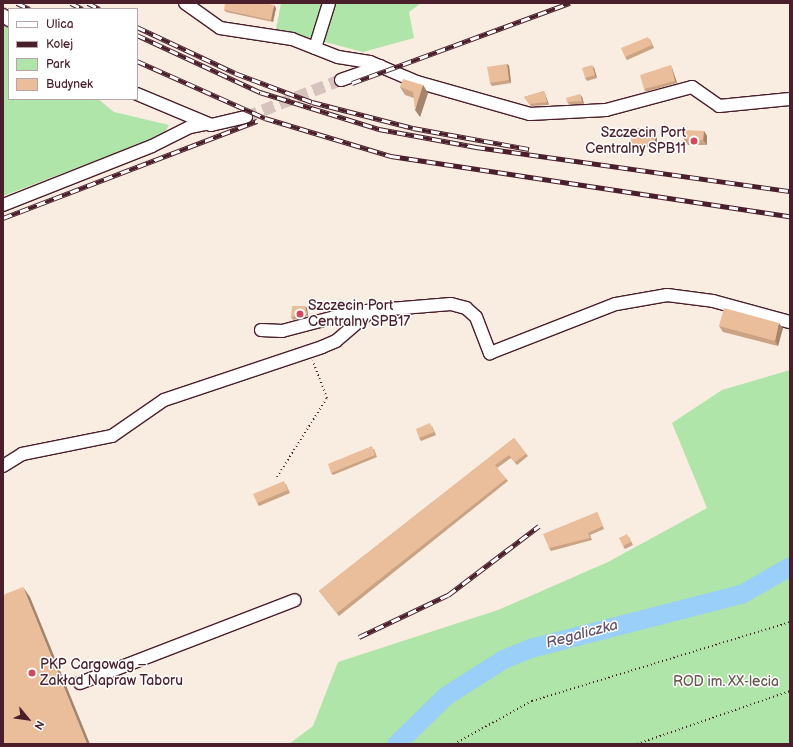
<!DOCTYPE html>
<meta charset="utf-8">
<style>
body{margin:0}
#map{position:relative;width:793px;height:747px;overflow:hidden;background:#f9ece1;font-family:"Balsamiq Sans",sans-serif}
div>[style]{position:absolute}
.green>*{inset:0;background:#afe5a8}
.river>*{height:19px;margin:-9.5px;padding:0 9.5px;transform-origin:9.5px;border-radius:9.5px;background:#99cff8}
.minor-tunnel>*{height:12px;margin-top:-6px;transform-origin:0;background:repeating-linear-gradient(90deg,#d6c3bd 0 12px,transparent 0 18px)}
.path>*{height:2px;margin-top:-1px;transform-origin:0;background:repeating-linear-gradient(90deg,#4a1f2b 0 1px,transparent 0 4px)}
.roads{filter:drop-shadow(1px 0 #4a1f2b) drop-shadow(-1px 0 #4a1f2b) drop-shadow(0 1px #4a1f2b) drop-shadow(0 -1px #4a1f2b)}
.minor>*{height:12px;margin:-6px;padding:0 6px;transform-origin:6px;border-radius:6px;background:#fff}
.rail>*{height:4.5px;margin-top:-2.25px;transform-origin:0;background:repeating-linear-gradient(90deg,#fff 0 9px,#4a1f2b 0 18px);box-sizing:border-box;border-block:1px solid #4a1f2b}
.wall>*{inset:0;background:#caa385}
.shaded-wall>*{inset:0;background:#a4856c}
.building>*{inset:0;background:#ebbe9b}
.dots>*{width:11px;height:11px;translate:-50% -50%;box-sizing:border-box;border:2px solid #fff;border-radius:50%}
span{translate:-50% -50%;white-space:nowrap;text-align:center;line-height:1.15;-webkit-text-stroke:3px #fff;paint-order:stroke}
.poi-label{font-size:14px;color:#4a1f2b}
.right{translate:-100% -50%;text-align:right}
.left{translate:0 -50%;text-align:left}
.park-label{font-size:14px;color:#685a50}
.water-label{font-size:15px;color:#625468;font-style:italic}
.frame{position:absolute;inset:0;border:4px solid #4a1f2b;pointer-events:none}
.legend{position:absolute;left:8px;top:8px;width:130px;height:92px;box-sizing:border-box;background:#fff;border:1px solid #b7a5aa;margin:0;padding:5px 7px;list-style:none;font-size:12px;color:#4a1f2b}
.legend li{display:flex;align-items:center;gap:8px;height:20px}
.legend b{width:20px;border:1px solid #b7a5aa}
.north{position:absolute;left:8px;top:699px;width:40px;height:40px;-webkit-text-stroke:3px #fff;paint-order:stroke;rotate:119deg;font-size:11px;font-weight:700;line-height:16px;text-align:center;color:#4a1f2b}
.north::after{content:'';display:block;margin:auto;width:14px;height:18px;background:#4a1f2b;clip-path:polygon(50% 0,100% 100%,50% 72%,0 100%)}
</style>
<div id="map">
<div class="green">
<div style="clip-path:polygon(281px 3px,421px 3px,409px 12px,414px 38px,363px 52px,276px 29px)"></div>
<div style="clip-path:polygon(3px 21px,9px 25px,9px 99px,98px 99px,114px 112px,169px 125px,163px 135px,3px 196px)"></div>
<div style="clip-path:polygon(790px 370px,790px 744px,289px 744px,313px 726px,338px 662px,498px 610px,608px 562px,707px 508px,672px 423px,722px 390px)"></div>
</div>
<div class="river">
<div style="left:396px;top:744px;width:69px;rotate:-44.4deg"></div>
<div style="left:445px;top:696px;width:69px;rotate:-32.5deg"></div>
<div style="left:503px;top:659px;width:29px;rotate:-22deg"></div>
<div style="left:530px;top:648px;width:218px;rotate:-14.4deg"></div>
<div style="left:741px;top:594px;width:56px;rotate:-29.7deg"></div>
</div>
<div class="minor-tunnel">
<div style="left:246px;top:117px;width:102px;rotate:-21.3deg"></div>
</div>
<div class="path">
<div style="left:277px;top:477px;width:93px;rotate:-57.7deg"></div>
<div style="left:327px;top:398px;width:40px;rotate:-111deg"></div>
<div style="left:454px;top:744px;width:89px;rotate:-28.9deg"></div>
<div style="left:532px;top:701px;width:270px;rotate:-17deg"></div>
<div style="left:637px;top:744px;width:162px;rotate:-19.1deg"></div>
</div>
<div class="roads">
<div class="minor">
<div style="left:185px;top:3px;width:43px;rotate:35.5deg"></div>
<div style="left:220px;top:28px;width:73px;rotate:8.7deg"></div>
<div style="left:292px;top:39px;width:49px;rotate:21.4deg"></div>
<div style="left:338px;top:57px;width:32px;rotate:9deg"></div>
<div style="left:370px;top:62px;width:51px;rotate:23.1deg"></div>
<div style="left:417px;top:82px;width:117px;rotate:15.8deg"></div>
<div style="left:530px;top:114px;width:76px;rotate:-3deg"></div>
<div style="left:606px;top:110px;width:89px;rotate:-15deg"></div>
<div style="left:692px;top:87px;width:33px;rotate:35deg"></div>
<div style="left:719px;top:106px;width:71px;rotate:-5.6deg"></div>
<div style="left:3px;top:15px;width:8px;rotate:40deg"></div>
<div style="left:315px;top:48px;width:47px;rotate:-72.7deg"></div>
<div style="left:341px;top:80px;width:42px;rotate:-19.3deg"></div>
<div style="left:137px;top:94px;width:80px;rotate:22.7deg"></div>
<div style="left:211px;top:125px;width:36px;rotate:-13deg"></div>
<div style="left:3px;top:205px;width:160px;rotate:-21.6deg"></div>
<div style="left:152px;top:146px;width:42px;rotate:-26.6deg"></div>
<div style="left:190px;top:127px;width:15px;rotate:-11deg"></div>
<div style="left:261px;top:330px;width:21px;rotate:3deg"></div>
<div style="left:282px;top:331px;width:74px;rotate:-14.8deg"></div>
<div style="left:354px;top:312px;width:97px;rotate:-4.7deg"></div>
<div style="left:451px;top:304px;width:16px;rotate:15deg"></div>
<div style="left:466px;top:308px;width:13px;rotate:42deg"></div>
<div style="left:476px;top:317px;width:39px;rotate:69deg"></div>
<div style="left:490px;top:353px;width:135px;rotate:-21.3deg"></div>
<div style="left:616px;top:304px;width:52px;rotate:-10deg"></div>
<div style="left:667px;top:295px;width:46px;rotate:7.4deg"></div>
<div style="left:713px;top:301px;width:80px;rotate:15.3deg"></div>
<div style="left:3px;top:466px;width:22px;rotate:-32deg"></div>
<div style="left:22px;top:454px;width:92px;rotate:-11.3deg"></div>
<div style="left:112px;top:436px;width:63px;rotate:-34.7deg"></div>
<div style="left:164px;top:400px;width:167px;rotate:-18.5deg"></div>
<div style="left:322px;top:347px;width:15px;rotate:-23deg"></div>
<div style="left:336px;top:341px;width:48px;rotate:-40.7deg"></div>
<div style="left:80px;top:683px;width:230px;rotate:-21.1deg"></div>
</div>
</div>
<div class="rail">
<div style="left:17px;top:3px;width:14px;rotate:25deg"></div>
<div style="left:71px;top:3px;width:13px;rotate:27deg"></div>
<div style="left:88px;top:3px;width:13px;rotate:27deg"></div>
<div style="left:137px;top:27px;width:108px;rotate:25.1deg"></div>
<div style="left:235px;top:73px;width:82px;rotate:20.6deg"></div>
<div style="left:312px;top:102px;width:104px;rotate:14.4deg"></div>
<div style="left:413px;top:128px;width:118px;rotate:10.3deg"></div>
<div style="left:137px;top:35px;width:136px;rotate:24.9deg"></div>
<div style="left:260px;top:92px;width:125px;rotate:17.3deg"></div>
<div style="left:379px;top:129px;width:99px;rotate:10.5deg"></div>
<div style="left:476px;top:147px;width:317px;rotate:8deg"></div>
<div style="left:137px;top:61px;width:140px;rotate:24deg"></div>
<div style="left:265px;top:118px;width:132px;rotate:16.8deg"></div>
<div style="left:391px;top:156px;width:403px;rotate:8.6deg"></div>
<div style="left:352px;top:83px;width:232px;rotate:-20.2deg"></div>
<div style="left:3px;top:218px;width:272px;rotate:-20.9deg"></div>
<div style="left:359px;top:637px;width:98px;rotate:-25.3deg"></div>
<div style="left:448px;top:595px;width:114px;rotate:-37.2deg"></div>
</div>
<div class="wall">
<div style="clip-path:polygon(276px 8px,273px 22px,226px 12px,224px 10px)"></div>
<div style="clip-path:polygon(650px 39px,654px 48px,627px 60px,625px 57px)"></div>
<div style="clip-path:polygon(507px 64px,509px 66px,511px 83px,492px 86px,490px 83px)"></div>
<div style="clip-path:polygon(594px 68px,597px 78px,587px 81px,585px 78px)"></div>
<div style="clip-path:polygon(672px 68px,677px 83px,646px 92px,644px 89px)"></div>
<div style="clip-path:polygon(423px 85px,428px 93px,420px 117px,414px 98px,405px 95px,400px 87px)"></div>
<div style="clip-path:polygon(544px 91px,545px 94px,549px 105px,531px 106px,524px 97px)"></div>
<div style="clip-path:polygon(582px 97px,584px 104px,569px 104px,567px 102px)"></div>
<div style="clip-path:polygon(655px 128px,657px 131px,657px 147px,632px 147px,631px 144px)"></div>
<div style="clip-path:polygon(704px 131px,707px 136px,707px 145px,688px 145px,684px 139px)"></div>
<div style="clip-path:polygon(307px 308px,308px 316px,293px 320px,291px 317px)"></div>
<div style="clip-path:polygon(719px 326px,783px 328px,778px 346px,723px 332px)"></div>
<div style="clip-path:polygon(432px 426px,436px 435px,421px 441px,419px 438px)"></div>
<div style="clip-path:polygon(514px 438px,528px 456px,517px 465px,511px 458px,497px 468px,508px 481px,339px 616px,319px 591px)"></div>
<div style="clip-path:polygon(374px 449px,377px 457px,333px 475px,331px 473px)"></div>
<div style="clip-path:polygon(286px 484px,290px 493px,259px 506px,257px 503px)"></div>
<div style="clip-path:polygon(597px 512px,598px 514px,604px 529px,590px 535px,592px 540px,551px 551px,549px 548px)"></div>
<div style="clip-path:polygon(629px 537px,633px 545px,625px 549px,623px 546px)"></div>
</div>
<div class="shaded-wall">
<div style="clip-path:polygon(274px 5px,276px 8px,273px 22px,271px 20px)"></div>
<div style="clip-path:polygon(507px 64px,509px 66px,511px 83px,509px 80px)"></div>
<div style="clip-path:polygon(592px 65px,594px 68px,597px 78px,595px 75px)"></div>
<div style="clip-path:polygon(671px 65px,677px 83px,675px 81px)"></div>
<div style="clip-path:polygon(423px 85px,428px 93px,420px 117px,415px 110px)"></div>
<div style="clip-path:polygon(544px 91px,545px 94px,549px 105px,547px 102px)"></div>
<div style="clip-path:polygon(580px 94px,582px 97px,584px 104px,582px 101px)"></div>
<div style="clip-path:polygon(655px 128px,657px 131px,657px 147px,655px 144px)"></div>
<div style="clip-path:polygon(704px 131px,707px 136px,707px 145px,703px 140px)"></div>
<div style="clip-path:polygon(305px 306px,307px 308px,308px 316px,307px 314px)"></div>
<div style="clip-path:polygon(779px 323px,783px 328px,778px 346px,775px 341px)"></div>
<div style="clip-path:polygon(23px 587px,30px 597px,90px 744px,87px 744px)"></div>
</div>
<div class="building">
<div style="clip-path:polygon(225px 3px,263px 3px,274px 5px,271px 20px,224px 10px)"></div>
<div style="clip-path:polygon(648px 37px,652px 45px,625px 57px,621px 48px)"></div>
<div style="clip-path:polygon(507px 64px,509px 80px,490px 83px,487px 67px)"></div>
<div style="clip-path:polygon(592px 65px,595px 75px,585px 78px,582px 68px)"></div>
<div style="clip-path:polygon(671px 65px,675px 81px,644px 89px,640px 75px)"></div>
<div style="clip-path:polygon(403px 79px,423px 85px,415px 110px,413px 92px,400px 87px)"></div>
<div style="clip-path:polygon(544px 91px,547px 102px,529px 104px,524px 97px)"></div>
<div style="clip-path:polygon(580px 94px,582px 101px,567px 102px,566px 98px)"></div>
<div style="clip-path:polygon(631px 128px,655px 128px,655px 144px,631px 144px)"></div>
<div style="clip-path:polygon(685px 130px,704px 131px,703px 140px,684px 139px)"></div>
<div style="clip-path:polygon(292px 306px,305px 306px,307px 314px,291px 317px)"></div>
<div style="clip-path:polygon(724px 308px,779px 323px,775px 341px,719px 326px)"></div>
<div style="clip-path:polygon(430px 423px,434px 432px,419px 438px,416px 429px)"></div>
<div style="clip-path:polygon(514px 438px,526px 454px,515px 462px,509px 455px,495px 465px,506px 479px,337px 613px,319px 591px)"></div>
<div style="clip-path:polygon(372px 446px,375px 455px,331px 473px,328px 464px)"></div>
<div style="clip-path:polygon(284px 481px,288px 490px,257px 503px,253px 494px)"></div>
<div style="clip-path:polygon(597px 512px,603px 526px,588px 533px,590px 538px,549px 548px,543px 534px)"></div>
<div style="clip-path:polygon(627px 534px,631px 542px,623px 546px,619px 538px)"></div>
<div style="clip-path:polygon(23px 587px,87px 744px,3px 744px,3px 595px)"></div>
</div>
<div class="dots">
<div style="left:694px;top:141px;background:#d1495b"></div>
<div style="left:300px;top:314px;background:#d1495b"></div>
<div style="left:32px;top:673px;background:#d1495b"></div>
</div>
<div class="poi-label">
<span class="right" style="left:686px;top:141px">Szczecin Port<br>Centralny SPB11</span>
<span class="left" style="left:308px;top:314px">Szczecin Port<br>Centralny SPB17</span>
<span class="left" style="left:40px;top:673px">PKP Cargowag –<br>Zakład Napraw Taboru</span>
</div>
<div class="park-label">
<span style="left:726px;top:682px">ROD im. XX-lecia</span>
</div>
<div class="water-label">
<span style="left:582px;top:634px;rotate:-15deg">Regaliczka</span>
</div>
<div class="frame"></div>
<ul class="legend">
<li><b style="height:5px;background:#fff"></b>Ulica</li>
<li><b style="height:5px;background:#4a1f2b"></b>Kolej</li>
<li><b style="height:11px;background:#afe5a8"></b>Park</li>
<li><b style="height:11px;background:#ebbe9b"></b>Budynek</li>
</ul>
<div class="north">N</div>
</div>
